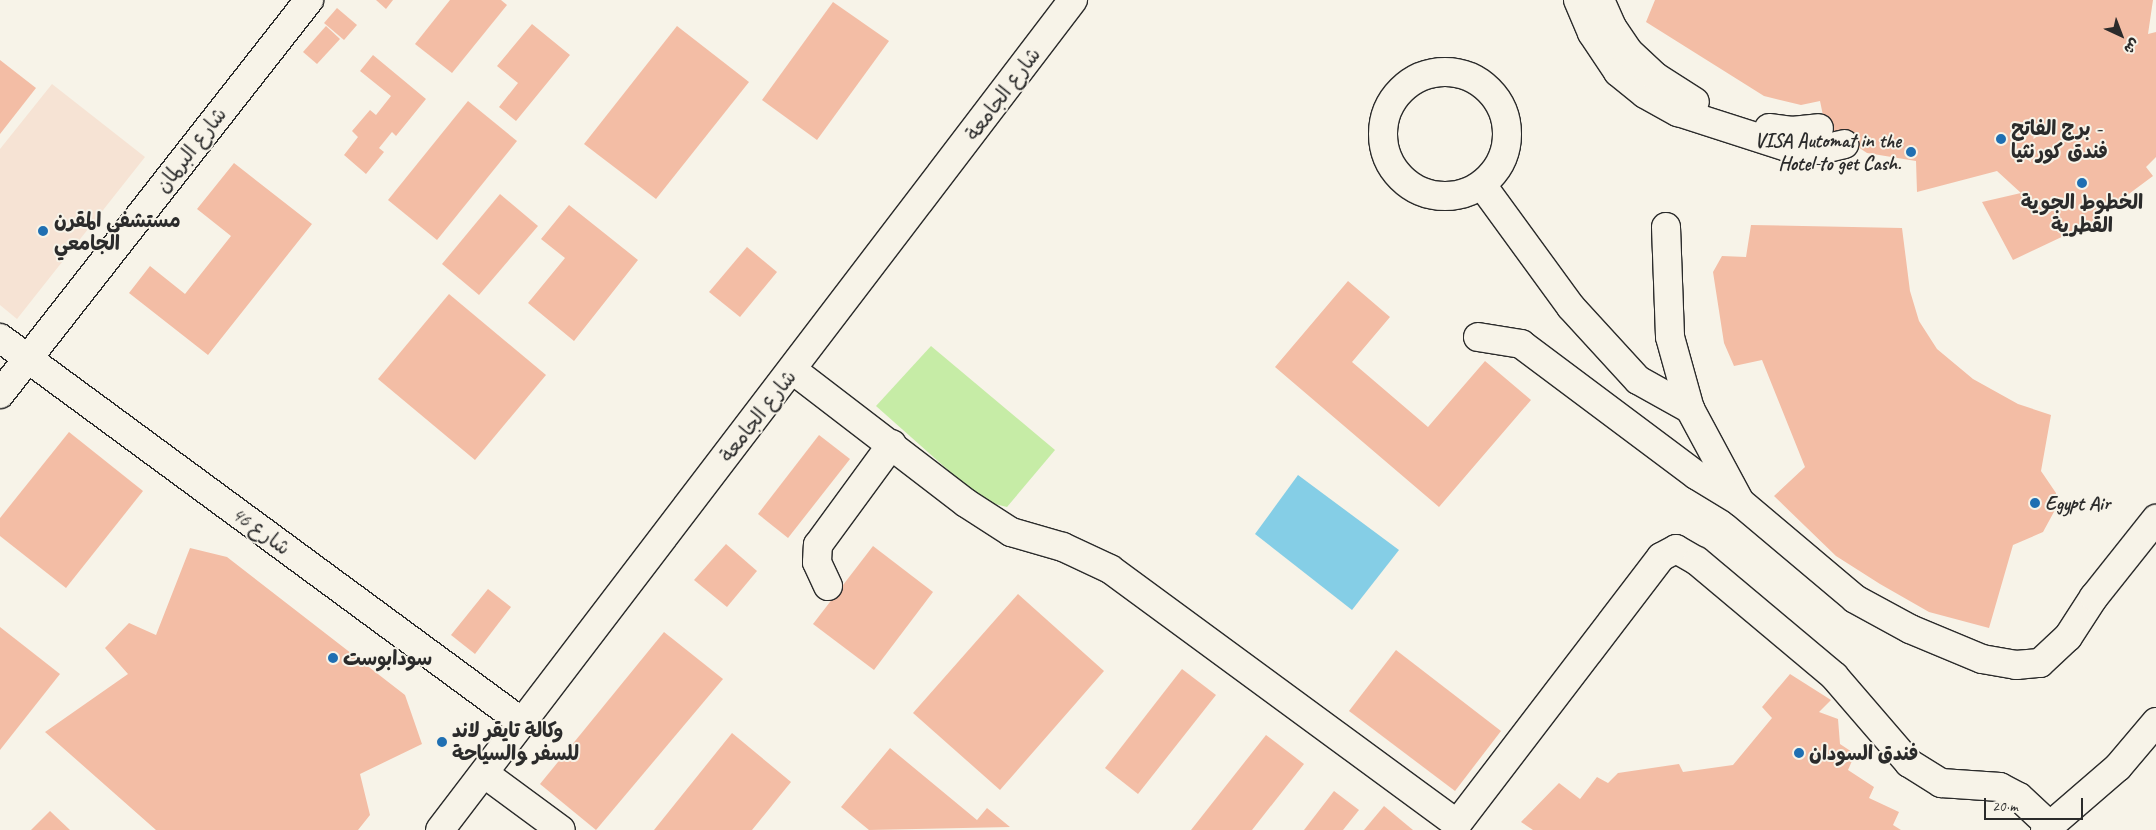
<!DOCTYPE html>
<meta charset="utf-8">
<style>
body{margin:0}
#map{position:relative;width:2156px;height:830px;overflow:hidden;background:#f7f3e8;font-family:Caveat,"Playpen Sans Arabic",sans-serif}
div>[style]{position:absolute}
.built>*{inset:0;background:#f6e3d4}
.green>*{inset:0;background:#c6eca6}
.water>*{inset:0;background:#85cee6}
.building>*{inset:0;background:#f3bda5}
.roads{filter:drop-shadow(1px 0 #2b2b2b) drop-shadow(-1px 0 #2b2b2b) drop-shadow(0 1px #2b2b2b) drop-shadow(0 -1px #2b2b2b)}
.minor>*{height:28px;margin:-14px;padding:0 14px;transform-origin:14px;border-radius:14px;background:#f7f3e8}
.minor>.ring{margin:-14px;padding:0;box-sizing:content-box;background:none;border:28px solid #f7f3e8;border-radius:50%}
.major>*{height:28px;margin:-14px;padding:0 14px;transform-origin:14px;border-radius:14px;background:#f7f3e8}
.dots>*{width:14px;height:14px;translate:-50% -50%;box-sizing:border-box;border:2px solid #f7f3e8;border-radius:50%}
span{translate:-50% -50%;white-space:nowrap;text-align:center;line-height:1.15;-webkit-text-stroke:4px #f7f3e8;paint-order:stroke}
.street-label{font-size:20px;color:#2b2b2b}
.poi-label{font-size:20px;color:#2b2b2b;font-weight:700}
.left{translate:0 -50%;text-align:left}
.right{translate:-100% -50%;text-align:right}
.north{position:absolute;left:2096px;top:10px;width:50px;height:50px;-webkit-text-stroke:4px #f7f3e8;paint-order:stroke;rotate:137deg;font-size:14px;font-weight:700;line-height:20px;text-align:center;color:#2b2b2b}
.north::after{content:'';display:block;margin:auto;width:18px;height:22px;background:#2b2b2b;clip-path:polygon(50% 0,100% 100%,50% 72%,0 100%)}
.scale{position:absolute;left:1984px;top:798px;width:99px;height:22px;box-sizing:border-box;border:2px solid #2b2b2b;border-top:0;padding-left:6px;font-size:15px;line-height:18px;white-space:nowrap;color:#2b2b2b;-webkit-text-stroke:4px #f7f3e8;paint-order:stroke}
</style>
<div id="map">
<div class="built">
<div style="clip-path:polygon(52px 84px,145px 157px,17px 319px,0 305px,0 149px)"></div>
</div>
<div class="green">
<div style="clip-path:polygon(931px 346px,1055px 450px,1007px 507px,983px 501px,876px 406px)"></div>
</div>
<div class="water">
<div style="clip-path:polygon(1298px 475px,1399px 550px,1352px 610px,1255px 534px)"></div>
</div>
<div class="building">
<div style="clip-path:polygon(376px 0,393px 0,386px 9px)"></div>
<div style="clip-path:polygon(450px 0,501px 0,507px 5px,452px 73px,415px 44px)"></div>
<div style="clip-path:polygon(1655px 0,2153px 0,2148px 34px,2156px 32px,2156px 157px,2146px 167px,2153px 176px,2087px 225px,2013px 260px,1982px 202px,2021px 193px,1997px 171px,1917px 192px,1916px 161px,1867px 153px,1825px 125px,1820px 101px,1801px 105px,1764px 96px,1646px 22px)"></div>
<div style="clip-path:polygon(833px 2px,889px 41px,817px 140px,762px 100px)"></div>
<div style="clip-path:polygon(337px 8px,357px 25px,344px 40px,324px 23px)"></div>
<div style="clip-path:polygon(532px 24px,570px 55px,516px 121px,499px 107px,518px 83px,497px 66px)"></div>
<div style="clip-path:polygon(326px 26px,340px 39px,317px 64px,303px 52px)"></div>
<div style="clip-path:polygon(677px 26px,749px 82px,656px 199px,584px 144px)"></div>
<div style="clip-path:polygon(373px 55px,426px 99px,396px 136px,392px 132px,379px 148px,384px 152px,366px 174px,344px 155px,358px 137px,352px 131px,370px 110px,376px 115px,391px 96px,360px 71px)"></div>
<div style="clip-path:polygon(0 60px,36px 88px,0 134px)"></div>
<div style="clip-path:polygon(468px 101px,517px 141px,437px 240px,388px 200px)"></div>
<div style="clip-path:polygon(234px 163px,312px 224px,208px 355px,129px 293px,150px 266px,185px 294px,231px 236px,197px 209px)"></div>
<div style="clip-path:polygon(500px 194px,538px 226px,479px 295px,442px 264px)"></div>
<div style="clip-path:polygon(569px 205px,638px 260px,574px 341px,528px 303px,565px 258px,541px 239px)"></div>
<div style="clip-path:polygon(1751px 225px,1902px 228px,1910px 291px,1919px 321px,1937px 349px,1973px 379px,2018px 404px,2051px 415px,2041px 471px,2056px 493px,2055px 510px,2043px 532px,2013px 545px,1989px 628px,1929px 612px,1880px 584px,1836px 556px,1774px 496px,1805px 467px,1762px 360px,1734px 366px,1724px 343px,1713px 272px,1722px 256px,1746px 257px)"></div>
<div style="clip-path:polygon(747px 247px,777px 272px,740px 317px,709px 292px)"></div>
<div style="clip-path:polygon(1348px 281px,1390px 317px,1352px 362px,1428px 427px,1485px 361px,1531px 400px,1439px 507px,1275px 367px)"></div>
<div style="clip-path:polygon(449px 294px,546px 375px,475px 460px,378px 379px)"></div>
<div style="clip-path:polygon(69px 432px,143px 491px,66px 588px,0 536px,0 518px)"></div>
<div style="clip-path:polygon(819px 435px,850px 459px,788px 538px,758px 514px)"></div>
<div style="clip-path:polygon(726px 544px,757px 571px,727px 607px,694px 580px)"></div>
<div style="clip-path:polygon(873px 546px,933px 592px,874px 670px,813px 624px)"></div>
<div style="clip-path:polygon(190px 548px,227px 557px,405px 695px,422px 744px,360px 774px,370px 815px,358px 830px,156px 830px,45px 732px,128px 674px,105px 648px,129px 623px,156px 635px)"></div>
<div style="clip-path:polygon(488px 589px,511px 607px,475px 654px,451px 635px)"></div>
<div style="clip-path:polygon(1018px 594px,1104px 671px,1000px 790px,913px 713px)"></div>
<div style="clip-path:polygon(0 627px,60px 674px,0 750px)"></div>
<div style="clip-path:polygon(664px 632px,723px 679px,596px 830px,540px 784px)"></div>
<div style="clip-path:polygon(1396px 650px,1501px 731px,1455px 791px,1349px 711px)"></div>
<div style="clip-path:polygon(1182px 669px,1216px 695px,1138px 794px,1105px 768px)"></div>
<div style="clip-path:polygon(1790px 674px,1831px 700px,1819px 712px,1838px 719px,1840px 744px,1855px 754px,1848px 770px,1874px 787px,1869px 798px,1899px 812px,1893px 825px,1901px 830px,1533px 830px,1521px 822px,1559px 783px,1580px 799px,1597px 777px,1608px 783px,1618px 773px,1679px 764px,1683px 772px,1733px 765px,1772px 718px,1762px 707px)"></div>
<div style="clip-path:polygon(732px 733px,791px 782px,752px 830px,654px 830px)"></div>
<div style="clip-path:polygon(1266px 735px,1304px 764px,1252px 830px,1191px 830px)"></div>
<div style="clip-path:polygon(890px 748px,977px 820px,987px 808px,1010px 827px,869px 830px,841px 807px)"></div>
<div style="clip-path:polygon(1334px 791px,1359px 810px,1343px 830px,1304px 830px)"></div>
<div style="clip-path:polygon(1384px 806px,1413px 830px,1364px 830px)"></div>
<div style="clip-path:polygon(50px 811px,70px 830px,31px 830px)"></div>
</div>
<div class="roads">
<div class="minor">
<div style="left:1578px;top:0;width:36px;rotate:67deg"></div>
<div style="left:1592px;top:33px;width:47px;rotate:56.3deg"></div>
<div style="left:1618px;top:72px;width:35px;rotate:39deg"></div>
<div style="left:1645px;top:94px;width:38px;rotate:29deg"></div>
<div style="left:1678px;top:112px;width:114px;rotate:17.8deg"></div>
<div style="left:1787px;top:147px;width:32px;rotate:5deg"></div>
<div style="left:1819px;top:150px;width:26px;rotate:-13deg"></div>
<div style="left:1600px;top:0;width:30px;rotate:66deg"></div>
<div style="left:1612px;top:27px;width:30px;rotate:56deg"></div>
<div style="left:1629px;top:52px;width:37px;rotate:43deg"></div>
<div style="left:1656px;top:77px;width:46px;rotate:32.7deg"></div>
<div class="ring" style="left:1383px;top:72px;width:96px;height:96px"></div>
<div style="left:1769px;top:128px;width:23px;rotate:7deg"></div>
<div style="left:1792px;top:131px;width:27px;rotate:-6deg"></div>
<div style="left:1482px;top:185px;width:151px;rotate:53.9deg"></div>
<div style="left:1571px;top:307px;width:99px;rotate:47.5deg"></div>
<div style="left:1638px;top:380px;width:60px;rotate:29.1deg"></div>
<div style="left:1666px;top:227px;width:110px;rotate:87.9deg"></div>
<div style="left:1670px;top:337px;width:75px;rotate:74.5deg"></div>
<div style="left:1690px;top:409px;width:106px;rotate:61.7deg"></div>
<div style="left:1740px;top:502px;width:150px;rotate:40.1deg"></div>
<div style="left:1855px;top:599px;width:63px;rotate:28.6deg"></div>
<div style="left:1910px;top:629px;width:78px;rotate:22.6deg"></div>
<div style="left:1982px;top:659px;width:35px;rotate:10deg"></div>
<div style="left:2016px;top:665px;width:24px;rotate:-5deg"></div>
<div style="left:2040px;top:663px;width:38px;rotate:-43deg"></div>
<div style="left:2068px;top:637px;width:48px;rotate:-57deg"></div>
<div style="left:2094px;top:597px;width:100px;rotate:-51.5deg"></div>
<div style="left:1478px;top:337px;width:44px;rotate:9.2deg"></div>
<div style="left:1521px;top:344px;width:219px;rotate:36.8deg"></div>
<div style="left:1696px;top:475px;width:50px;rotate:31.2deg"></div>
<div style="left:0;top:338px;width:649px;rotate:36.36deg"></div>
<div style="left:794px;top:371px;width:217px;rotate:37.5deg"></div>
<div style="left:966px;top:503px;width:54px;rotate:32.8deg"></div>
<div style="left:1011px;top:532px;width:54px;rotate:16.1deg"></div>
<div style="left:1063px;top:547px;width:52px;rotate:25.1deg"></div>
<div style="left:1110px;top:569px;width:431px;rotate:36.3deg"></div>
<div style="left:1457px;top:824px;width:336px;rotate:-52.6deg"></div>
<div style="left:1661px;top:557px;width:17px;rotate:-28deg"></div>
<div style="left:1676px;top:549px;width:24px;rotate:30deg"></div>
<div style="left:1697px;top:561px;width:179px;rotate:40deg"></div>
<div style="left:1834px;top:676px;width:115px;rotate:49.2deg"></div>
<div style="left:1909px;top:763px;width:38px;rotate:32deg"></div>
<div style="left:1941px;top:783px;width:59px;rotate:3.9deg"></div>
<div style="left:2000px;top:787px;width:21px;rotate:28deg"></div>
<div style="left:2019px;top:797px;width:41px;rotate:43deg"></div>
<div style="left:0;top:394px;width:501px;rotate:-51.89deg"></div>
<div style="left:828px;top:586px;width:26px;rotate:-115deg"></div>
<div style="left:817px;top:562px;width:17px;rotate:-87deg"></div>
<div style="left:818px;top:545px;width:125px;rotate:-53.8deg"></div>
<div style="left:485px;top:774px;width:94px;rotate:36.4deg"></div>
</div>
<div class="major">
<div style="left:440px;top:830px;width:1044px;rotate:-52.67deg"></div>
<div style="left:2045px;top:830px;width:96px;rotate:-40.8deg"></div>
<div style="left:2118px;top:767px;width:59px;rotate:-49.8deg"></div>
</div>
</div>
<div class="dots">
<div style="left:2001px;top:139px;background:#1f6fb2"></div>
<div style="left:1911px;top:152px;background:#1f6fb2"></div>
<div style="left:2082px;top:183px;background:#1f6fb2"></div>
<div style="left:43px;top:231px;background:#1f6fb2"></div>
<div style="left:2035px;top:503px;background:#1f6fb2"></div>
<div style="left:333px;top:658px;background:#1f6fb2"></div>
<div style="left:442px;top:742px;background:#1f6fb2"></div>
<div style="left:1799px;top:753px;background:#1f6fb2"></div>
</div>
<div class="street-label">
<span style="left:1003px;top:94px;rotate:-53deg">شارع الجامعة</span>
<span style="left:191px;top:150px;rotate:-52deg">شارع البرلمان</span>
<span style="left:758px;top:416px;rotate:-52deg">شارع الجامعة</span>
<span style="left:261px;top:531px;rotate:36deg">شارع 46</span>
</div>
<div class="poi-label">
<span class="left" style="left:2011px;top:140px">برج الفاتح -<br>فندق كورنثيا</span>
<span class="right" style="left:1901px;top:152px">VISA Automat in the<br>Hotel to get Cash.</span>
<span style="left:2082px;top:214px">الخطوط الجوية<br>القطرية</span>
<span class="left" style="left:54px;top:232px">مستشفى المقرن<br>الجامعي</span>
<span class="left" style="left:2045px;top:503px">Egypt Air</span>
<span class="left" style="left:343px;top:658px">سودابوست</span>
<span class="left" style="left:452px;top:742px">وكالة تايقر لاند<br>للسفر والسياحة</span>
<span class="left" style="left:1809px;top:753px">فندق السودان</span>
</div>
<div class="north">ش</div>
<div class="scale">20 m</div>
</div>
